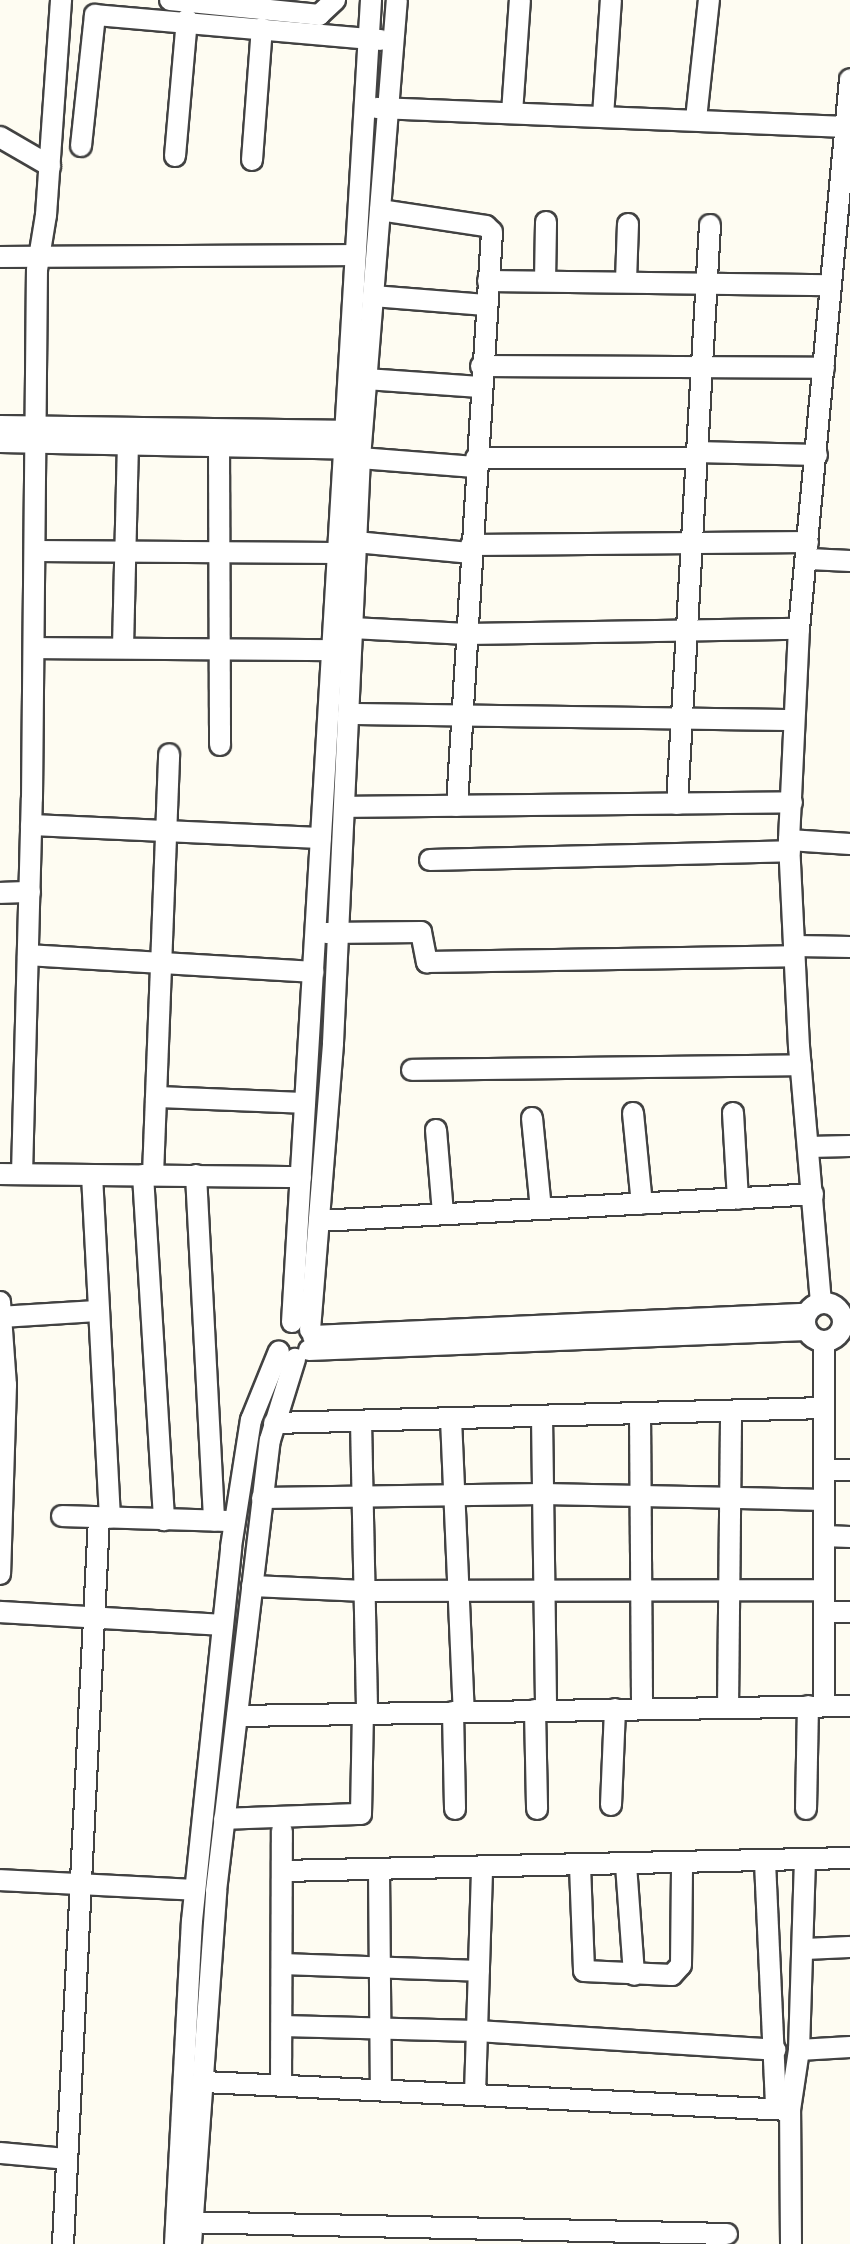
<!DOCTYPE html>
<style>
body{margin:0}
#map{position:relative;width:850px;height:2244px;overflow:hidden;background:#fefcf2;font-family:Literata,serif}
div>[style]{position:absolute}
.roads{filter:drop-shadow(2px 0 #424242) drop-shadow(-2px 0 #424242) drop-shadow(0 2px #424242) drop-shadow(0 -2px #424242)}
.minor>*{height:20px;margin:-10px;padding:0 10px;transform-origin:10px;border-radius:10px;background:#fff}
.minor>.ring{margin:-10px;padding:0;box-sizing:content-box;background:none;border:20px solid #fff;border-radius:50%}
span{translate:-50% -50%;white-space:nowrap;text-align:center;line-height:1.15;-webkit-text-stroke:8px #fff;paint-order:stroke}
</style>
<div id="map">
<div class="roads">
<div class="minor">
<div style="left:170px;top:0;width:150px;rotate:5.7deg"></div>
<div style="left:319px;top:15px;width:22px;rotate:-43deg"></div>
<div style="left:376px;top:108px;width:467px;rotate:2.3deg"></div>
<div style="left:512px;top:113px;width:113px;rotate:-86deg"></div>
<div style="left:603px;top:116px;width:116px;rotate:-86.1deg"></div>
<div style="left:696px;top:119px;width:120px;rotate:-83.8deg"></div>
<div style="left:0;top:137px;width:58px;rotate:30.1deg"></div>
<div style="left:81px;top:146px;width:132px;rotate:-83.9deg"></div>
<div style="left:95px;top:15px;width:287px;rotate:5deg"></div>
<div style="left:175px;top:156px;width:137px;rotate:-85deg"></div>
<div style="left:252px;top:160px;width:132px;rotate:-85.7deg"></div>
<div style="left:380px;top:210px;width:107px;rotate:8.6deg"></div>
<div style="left:486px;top:226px;width:8px;rotate:45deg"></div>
<div style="left:492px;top:232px;width:575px;rotate:93.49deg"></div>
<div style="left:0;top:257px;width:355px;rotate:-0.3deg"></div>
<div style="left:488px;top:281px;width:342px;rotate:0.7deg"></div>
<div style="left:545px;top:281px;width:59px;rotate:-89deg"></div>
<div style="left:626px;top:281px;width:57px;rotate:-88deg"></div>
<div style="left:373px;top:296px;width:113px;rotate:4.6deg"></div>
<div style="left:481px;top:366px;width:343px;rotate:0.3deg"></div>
<div style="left:366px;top:379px;width:114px;rotate:4deg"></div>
<div style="left:0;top:426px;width:356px;rotate:0.8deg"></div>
<div style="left:0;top:442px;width:353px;rotate:1.1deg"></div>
<div style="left:219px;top:447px;width:298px;rotate:89.8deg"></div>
<div style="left:696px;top:452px;width:121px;rotate:1.4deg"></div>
<div style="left:360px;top:458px;width:115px;rotate:4.5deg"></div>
<div style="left:476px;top:458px;width:219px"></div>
<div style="left:356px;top:542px;width:116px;rotate:5.5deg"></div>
<div style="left:471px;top:545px;width:337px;rotate:-0.5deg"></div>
<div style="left:35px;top:551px;width:302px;rotate:0.4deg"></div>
<div style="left:809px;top:559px;width:41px;rotate:2.8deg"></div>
<div style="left:352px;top:628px;width:115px;rotate:3deg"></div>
<div style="left:467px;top:634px;width:332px;rotate:-0.9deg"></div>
<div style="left:123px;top:647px;width:202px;rotate:-88.6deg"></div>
<div style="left:34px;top:648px;width:298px;rotate:0.4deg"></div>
<div style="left:348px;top:714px;width:446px;rotate:0.8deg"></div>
<div style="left:677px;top:804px;width:580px;rotate:-86.74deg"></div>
<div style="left:344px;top:807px;width:448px;rotate:-0.6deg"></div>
<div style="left:31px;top:825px;width:290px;rotate:2.6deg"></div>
<div style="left:789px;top:840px;width:61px;rotate:3.8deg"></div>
<div style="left:430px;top:860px;width:360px;rotate:-1.4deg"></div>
<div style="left:0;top:893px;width:30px;rotate:-2deg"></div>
<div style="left:326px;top:933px;width:95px;rotate:-0.6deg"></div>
<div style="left:421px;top:932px;width:31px;rotate:79deg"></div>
<div style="left:427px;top:962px;width:367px;rotate:-0.9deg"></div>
<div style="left:794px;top:946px;width:56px;rotate:1deg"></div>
<div style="left:28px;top:955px;width:286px;rotate:3.4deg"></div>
<div style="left:412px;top:1070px;width:389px;rotate:-0.7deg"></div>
<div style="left:156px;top:1097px;width:149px;rotate:2.3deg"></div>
<div style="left:633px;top:1113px;width:91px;rotate:84.4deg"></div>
<div style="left:733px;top:1113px;width:86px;rotate:86.7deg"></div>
<div style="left:532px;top:1118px;width:91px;rotate:84.4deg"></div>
<div style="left:436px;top:1130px;width:84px;rotate:85.2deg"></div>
<div style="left:809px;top:1147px;width:41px;rotate:-1.4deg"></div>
<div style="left:0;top:1174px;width:301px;rotate:0.6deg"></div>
<div style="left:22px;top:1174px;width:376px;rotate:-88.5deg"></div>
<div style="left:32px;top:798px;width:528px;rotate:-89.46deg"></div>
<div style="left:37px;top:270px;width:56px;rotate:-80.7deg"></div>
<div style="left:46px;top:215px;width:216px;rotate:-86deg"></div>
<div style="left:92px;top:1175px;width:343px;rotate:87deg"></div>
<div style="left:143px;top:1175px;width:346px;rotate:86.5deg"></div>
<div style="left:153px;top:1175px;width:421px;rotate:-87.8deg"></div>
<div style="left:196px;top:1175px;width:346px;rotate:87deg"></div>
<div style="left:319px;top:1221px;width:495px;rotate:-3.1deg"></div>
<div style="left:0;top:1302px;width:83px;rotate:85.9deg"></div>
<div style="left:6px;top:1385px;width:189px;rotate:91.8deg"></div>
<div class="ring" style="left:805px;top:1303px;width:18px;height:18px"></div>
<div style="left:821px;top:1303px;width:257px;rotate:-94.9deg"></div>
<div style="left:799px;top:1047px;width:207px;rotate:-92.8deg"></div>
<div style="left:789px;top:840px;width:211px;rotate:-87.3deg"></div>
<div style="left:799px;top:629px;width:552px;rotate:-84.7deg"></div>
<div style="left:0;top:1317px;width:99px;rotate:-3.5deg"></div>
<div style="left:292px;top:1322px;width:1324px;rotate:-86.58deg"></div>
<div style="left:310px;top:1330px;width:288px;rotate:-85.4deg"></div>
<div style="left:333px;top:1043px;width:586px;rotate:-87.36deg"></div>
<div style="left:360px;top:458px;width:459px;rotate:-85.4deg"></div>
<div style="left:313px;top:1336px;width:493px;rotate:-2.6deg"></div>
<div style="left:309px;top:1350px;width:498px;rotate:-2.3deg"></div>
<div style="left:640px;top:1413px;width:296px;rotate:89.6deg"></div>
<div style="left:542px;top:1416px;width:294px;rotate:89.2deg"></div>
<div style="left:451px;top:1419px;width:293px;rotate:87.5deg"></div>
<div style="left:361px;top:1421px;width:292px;rotate:88.8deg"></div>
<div style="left:274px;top:1423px;width:550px;rotate:-1.56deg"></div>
<div style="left:824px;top:1470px;width:26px"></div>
<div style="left:262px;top:1498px;width:281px;rotate:-0.8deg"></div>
<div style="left:543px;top:1494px;width:281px;rotate:1.2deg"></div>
<div style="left:62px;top:1516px;width:165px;rotate:1.7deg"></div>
<div style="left:824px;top:1536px;width:26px;rotate:2deg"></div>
<div style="left:252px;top:1586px;width:113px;rotate:2.5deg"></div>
<div style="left:365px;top:1591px;width:459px;rotate:-0.1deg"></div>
<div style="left:0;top:1612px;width:223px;rotate:3.3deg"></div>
<div style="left:824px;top:1612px;width:26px"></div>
<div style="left:824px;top:1706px;width:365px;rotate:-90deg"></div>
<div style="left:728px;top:1707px;width:296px;rotate:-89.4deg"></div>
<div style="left:535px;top:1710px;width:99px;rotate:88.8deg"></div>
<div style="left:453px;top:1712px;width:97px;rotate:88.8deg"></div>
<div style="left:237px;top:1716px;width:613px;rotate:-0.93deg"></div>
<div style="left:611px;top:1805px;width:96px;rotate:-87.6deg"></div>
<div style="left:806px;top:1809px;width:103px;rotate:-88.9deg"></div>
<div style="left:224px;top:1819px;width:137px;rotate:-2.1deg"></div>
<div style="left:361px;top:1814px;width:101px;rotate:-88.9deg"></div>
<div style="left:765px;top:1862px;width:246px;rotate:87.4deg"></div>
<div style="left:626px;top:1865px;width:110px;rotate:85.8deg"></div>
<div style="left:580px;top:1866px;width:105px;rotate:87.8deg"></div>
<div style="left:584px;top:1971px;width:88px;rotate:2.6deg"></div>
<div style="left:672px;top:1975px;width:13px;rotate:-48deg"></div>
<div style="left:681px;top:1965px;width:101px;rotate:-89.4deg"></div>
<div style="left:379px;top:1870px;width:220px;rotate:89.5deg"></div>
<div style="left:282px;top:1871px;width:568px;rotate:-1.31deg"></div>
<div style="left:0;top:1880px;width:195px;rotate:2.9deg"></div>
<div style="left:804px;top:1949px;width:46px;rotate:-2.5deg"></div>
<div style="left:282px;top:1964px;width:197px;rotate:2deg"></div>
<div style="left:282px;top:2026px;width:195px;rotate:1.5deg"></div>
<div style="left:477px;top:2031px;width:299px;rotate:3.6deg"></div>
<div style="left:799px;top:2050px;width:51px;rotate:-3.4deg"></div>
<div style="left:204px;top:2082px;width:587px;rotate:2.74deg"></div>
<div style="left:281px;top:2085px;width:254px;rotate:-89.8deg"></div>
<div style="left:475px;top:2094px;width:226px;rotate:-88.2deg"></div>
<div style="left:0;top:2153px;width:67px;rotate:5.1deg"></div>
<div style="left:179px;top:2222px;width:548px;rotate:1.25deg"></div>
<div style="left:63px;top:2244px;width:727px;rotate:-87.16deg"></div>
<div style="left:175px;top:2244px;width:323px;rotate:-87deg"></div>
<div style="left:192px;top:1921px;width:376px;rotate:-84deg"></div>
<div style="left:231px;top:1547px;width:129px;rotate:-81.1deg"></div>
<div style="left:251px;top:1420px;width:74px;rotate:-67.9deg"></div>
<div style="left:191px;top:2244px;width:354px;rotate:-85.9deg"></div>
<div style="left:216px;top:1891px;width:454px;rotate:-83.2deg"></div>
<div style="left:270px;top:1440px;width:85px;rotate:-72.8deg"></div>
<div style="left:791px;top:2244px;width:134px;rotate:-90.4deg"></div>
<div style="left:790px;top:2110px;width:61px;rotate:-81.5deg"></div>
<div style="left:799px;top:2050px;width:189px;rotate:-88.2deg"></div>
</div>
</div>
</div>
